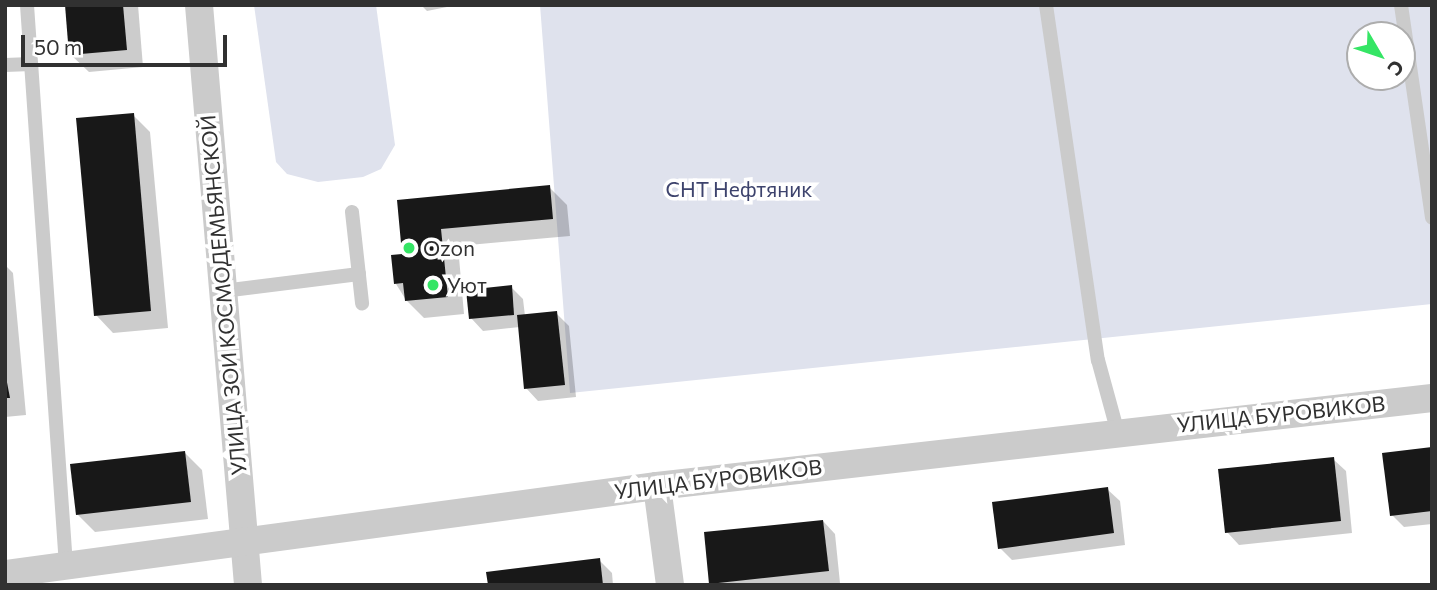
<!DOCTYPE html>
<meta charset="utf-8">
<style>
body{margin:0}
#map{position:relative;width:1437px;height:590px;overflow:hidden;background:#fff;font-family:Commissioner,sans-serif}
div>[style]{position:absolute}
.green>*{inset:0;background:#dfe2ed}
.shadow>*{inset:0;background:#0003}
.building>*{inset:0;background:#181818}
.service>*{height:14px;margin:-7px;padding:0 7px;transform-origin:7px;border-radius:7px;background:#cbcbcb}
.minor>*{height:28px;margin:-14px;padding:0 14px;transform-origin:14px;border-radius:14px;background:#cbcbcb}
.dots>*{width:19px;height:19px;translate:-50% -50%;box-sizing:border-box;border:4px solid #fff;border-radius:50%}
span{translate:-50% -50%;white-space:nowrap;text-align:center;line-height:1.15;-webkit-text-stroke:7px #fff;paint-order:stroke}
.park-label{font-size:21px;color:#3d436d}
.poi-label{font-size:21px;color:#313131}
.left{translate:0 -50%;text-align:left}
.street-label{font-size:21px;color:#313131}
.frame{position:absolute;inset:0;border:7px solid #313131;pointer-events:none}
.north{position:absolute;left:1346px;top:21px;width:70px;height:70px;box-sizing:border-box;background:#fff;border:2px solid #adadad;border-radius:50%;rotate:129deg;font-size:19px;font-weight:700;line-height:28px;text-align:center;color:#313131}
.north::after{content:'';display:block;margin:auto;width:24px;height:32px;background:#35e565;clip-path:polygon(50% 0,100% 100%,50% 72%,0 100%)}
.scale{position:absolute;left:21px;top:35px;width:206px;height:32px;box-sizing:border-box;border:4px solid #313131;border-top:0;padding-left:9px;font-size:21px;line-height:24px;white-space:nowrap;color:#313131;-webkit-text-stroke:5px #fff;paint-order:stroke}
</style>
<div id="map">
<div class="green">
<div style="clip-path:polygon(254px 5px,376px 5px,395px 145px,381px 169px,363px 177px,318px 182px,287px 174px,276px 162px)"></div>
<div style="clip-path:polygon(evenodd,540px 5px,1432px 5px,1432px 304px,570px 393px,540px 5px,1360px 35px,1402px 35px,1402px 77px,1360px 77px,1360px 35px)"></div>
</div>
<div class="shadow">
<div style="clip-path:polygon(67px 5px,138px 5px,143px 67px,89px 72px,71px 55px)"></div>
<div style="clip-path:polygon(421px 5px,457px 5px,427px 11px)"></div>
<div style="clip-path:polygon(133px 115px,150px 132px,168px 328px,113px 333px,96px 315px)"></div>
<div style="clip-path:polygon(549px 187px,567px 205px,570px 236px,458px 246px,464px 314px,424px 318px,406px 300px,396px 284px,404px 256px,399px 201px)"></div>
<div style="clip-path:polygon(5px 265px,13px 273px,26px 415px,5px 417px)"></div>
<div style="clip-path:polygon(511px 287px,523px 299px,525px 316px,556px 313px,569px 326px,576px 397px,538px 401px,526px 388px,520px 327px,483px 331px,471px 318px)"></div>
<div style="clip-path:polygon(1432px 448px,1432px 524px,1404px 527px,1392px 515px)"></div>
<div style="clip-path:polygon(184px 452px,202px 470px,208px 519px,95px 532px,77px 514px)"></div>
<div style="clip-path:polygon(1333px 459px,1346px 471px,1352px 533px,1239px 545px,1227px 532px)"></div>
<div style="clip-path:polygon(1107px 489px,1120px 501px,1125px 545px,1012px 560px,1000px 548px)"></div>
<div style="clip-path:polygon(823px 521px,835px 534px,840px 583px,711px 584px)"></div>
<div style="clip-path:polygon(599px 560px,612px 573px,613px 585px,489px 585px)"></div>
</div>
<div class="building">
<div style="clip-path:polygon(65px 5px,123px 5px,127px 50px,69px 55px)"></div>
<div style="clip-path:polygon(134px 113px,151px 311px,94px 316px,76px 118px)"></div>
<div style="clip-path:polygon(550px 185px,553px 219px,441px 229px,448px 297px,405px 301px,403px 283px,394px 284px,391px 255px,402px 254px,397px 200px)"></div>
<div style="clip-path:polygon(512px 285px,514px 315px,469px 319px,466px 290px)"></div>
<div style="clip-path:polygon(557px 311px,565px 385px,524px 389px,517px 315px)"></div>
<div style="clip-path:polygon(5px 372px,10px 398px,5px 398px)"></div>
<div style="clip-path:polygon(1432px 447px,1432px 511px,1390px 516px,1382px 453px)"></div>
<div style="clip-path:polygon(185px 451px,191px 502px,76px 515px,70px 464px)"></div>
<div style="clip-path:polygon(1334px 457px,1341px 521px,1225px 533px,1218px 469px)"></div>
<div style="clip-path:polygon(1108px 487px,1114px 533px,998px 549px,992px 502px)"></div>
<div style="clip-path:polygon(823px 520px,829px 571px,709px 584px,704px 532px)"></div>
<div style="clip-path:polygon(600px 558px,603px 585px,488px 585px,486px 572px)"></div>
</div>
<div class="service">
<div style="left:27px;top:5px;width:561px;rotate:86.02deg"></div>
<div style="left:1046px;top:5px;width:359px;rotate:81.7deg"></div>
<div style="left:1098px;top:360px;width:76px;rotate:74.7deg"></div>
<div style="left:1401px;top:5px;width:215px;rotate:81.7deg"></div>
<div style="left:5px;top:65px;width:26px;rotate:-2deg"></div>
<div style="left:352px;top:212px;width:92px;rotate:83.7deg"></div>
<div style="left:223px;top:291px;width:137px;rotate:-7.1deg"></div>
</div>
<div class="minor">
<div style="left:199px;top:5px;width:582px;rotate:85.17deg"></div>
<div style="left:657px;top:486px;width:100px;rotate:82.5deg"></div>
<div style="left:5px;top:574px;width:658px;rotate:-7.69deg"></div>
<div style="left:657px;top:486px;width:780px;rotate:-6.48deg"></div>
</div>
<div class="dots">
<div style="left:409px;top:248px;background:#35e565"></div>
<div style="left:433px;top:285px;background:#35e565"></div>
</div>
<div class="park-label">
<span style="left:739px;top:189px">СНТ Нефтяник</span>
</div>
<div class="poi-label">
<span class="left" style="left:423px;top:248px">Ozon</span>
<span class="left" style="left:447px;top:285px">Уют</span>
</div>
<div class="street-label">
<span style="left:223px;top:295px;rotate:-95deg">УЛИЦА ЗОИ КОСМОДЕМЬЯНСКОЙ</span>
<span style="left:1281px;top:414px;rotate:-6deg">УЛИЦА БУРОВИКОВ</span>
<span style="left:718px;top:479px;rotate:-7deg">УЛИЦА БУРОВИКОВ</span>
</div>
<div class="frame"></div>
<div class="north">С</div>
<div class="scale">50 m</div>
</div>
